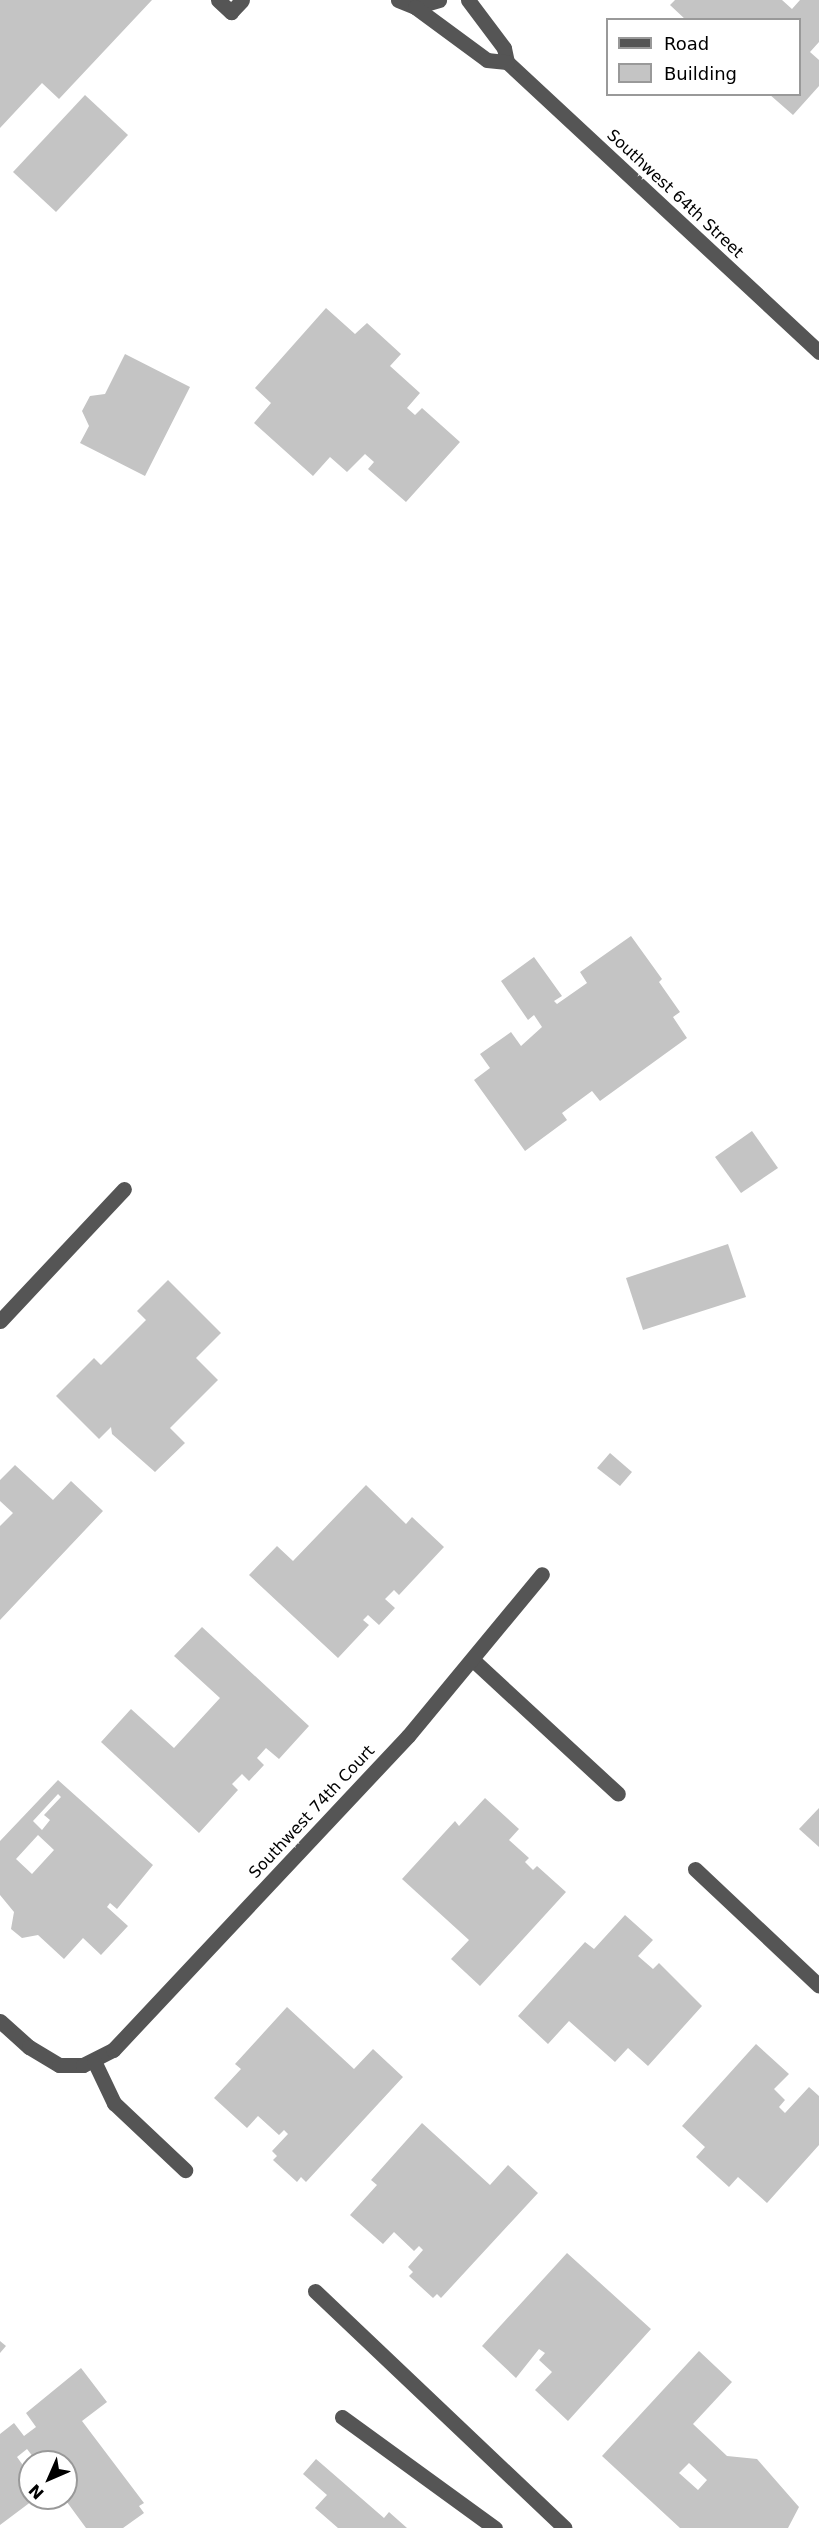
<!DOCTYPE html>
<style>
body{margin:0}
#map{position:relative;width:819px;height:2528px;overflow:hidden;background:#fff;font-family:"DejaVu Sans",sans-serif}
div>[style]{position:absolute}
.building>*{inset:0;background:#c4c4c4}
.minor>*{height:15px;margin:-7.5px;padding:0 7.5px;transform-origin:7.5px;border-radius:7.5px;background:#555}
span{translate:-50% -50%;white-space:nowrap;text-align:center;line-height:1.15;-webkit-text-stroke:5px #fff;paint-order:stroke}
.street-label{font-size:16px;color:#000}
.legend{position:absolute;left:606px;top:18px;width:195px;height:78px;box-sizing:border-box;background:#fff;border:2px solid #999;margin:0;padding:8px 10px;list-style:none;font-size:18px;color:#000}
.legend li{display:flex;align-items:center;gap:12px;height:30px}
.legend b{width:30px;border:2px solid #999}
.north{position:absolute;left:18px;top:2450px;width:60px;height:60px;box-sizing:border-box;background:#fff;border:2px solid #999;border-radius:50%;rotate:225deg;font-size:16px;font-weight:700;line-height:24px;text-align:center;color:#000}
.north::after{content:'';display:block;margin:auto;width:21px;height:27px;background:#000;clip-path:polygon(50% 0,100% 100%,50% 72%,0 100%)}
</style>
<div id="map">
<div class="building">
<div style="clip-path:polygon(0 0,152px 0,59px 99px,42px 83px,0 128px)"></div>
<div style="clip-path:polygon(675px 0,782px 0,792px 9px,800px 0,819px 0,819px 42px,810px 52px,819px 60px,819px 86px,793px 115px,769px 94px,800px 94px,800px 20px,686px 20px,670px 5px)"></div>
<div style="clip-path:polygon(85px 95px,128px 135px,56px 212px,13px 172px)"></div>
<div style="clip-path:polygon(326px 308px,355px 334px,367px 323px,401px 354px,390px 366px,420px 393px,407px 408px,415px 415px,422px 408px,460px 442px,406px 502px,368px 469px,374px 462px,365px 454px,347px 472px,330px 457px,313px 476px,254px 423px,271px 403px,255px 388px)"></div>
<div style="clip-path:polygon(125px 354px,190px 387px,145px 476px,80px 443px,89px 426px,82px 411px,90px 396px,105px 394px)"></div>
<div style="clip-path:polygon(631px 936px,662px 979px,659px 982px,680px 1012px,673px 1017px,687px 1038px,600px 1101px,592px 1091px,562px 1113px,567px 1120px,525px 1151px,474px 1080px,490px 1068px,480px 1054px,511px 1032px,521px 1046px,542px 1027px,534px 1015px,528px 1020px,501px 981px,534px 957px,562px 996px,554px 1001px,557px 1004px,587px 983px,580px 972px)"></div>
<div style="clip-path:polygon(752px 1131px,778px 1168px,741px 1193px,715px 1157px)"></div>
<div style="clip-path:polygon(728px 1244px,746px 1297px,643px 1330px,626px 1278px)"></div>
<div style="clip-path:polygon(168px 1280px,221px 1333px,196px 1358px,218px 1380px,170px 1428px,185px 1443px,155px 1472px,112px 1434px,111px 1427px,99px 1439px,56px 1396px,94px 1358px,101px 1365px,146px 1320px,137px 1311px)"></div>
<div style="clip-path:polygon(610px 1453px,632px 1472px,620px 1486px,597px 1468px)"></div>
<div style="clip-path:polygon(15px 1465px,53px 1500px,71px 1481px,103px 1511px,0 1620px,0 1526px,13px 1513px,0 1501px,0 1480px)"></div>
<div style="clip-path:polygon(366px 1485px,406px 1524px,412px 1517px,444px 1547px,399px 1595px,394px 1590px,385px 1599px,395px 1608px,379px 1625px,368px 1615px,363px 1620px,369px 1625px,338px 1658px,249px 1575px,277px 1546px,293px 1561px)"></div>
<div style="clip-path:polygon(202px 1627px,309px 1726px,279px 1759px,266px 1748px,257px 1758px,264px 1765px,249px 1781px,242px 1774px,232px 1784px,238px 1790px,199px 1833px,101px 1742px,131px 1709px,174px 1748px,220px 1698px,174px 1656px)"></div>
<div style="clip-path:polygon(evenodd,58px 1780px,153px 1865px,117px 1909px,110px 1903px,107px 1907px,128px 1926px,101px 1955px,83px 1938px,64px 1959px,38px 1935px,22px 1938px,11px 1929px,14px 1912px,0 1895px,0 1841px,58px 1780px,58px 1794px,61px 1797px,44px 1815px,50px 1820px,42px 1830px,33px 1821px,58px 1794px,58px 1780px,38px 1835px,54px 1850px,32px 1874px,16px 1859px,38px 1835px)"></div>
<div style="clip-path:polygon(485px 1798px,519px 1829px,509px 1840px,529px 1858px,525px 1862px,533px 1870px,537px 1866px,566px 1892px,480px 1986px,451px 1959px,469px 1940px,402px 1879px,455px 1821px,459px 1826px)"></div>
<div style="clip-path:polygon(819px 1808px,819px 1847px,799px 1829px)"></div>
<div style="clip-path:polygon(625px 1915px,653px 1940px,638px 1956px,653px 1969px,659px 1963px,702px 2006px,648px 2066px,628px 2048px,615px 2062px,569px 2021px,548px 2044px,518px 2016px,585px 1942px,594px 1949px)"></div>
<div style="clip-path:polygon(287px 2007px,354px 2069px,373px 2049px,403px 2077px,306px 2182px,301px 2177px,297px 2182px,273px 2160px,277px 2156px,272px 2151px,288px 2134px,284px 2130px,279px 2135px,258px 2116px,247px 2128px,214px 2098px,241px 2069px,235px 2064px)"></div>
<div style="clip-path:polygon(756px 2044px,789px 2074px,774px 2089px,785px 2100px,779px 2107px,785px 2113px,809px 2087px,819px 2096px,819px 2145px,767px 2203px,738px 2177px,729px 2187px,696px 2157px,705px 2147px,682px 2126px)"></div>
<div style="clip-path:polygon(422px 2123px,490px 2185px,508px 2165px,538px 2193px,441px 2298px,437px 2294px,433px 2298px,409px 2276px,413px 2272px,408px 2267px,423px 2250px,419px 2246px,414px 2251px,394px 2232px,383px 2244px,350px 2215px,377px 2185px,371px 2180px)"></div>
<div style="clip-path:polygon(567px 2253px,651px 2329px,568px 2421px,535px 2390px,552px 2372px,539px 2360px,545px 2353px,539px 2349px,516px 2378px,482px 2346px)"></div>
<div style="clip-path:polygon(0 2341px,6px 2346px,0 2353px)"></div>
<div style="clip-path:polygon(evenodd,699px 2351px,732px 2382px,693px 2424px,727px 2456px,757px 2459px,799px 2507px,788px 2528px,680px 2528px,602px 2456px,699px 2351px,689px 2463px,707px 2480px,698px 2490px,679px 2473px,689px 2463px)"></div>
<div style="clip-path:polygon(81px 2368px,107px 2402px,82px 2421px,144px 2503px,139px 2506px,144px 2513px,123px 2528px,86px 2528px,64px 2498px,66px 2462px,37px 2462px,27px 2449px,17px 2457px,30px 2475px,30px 2498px,36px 2498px,0 2525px,0 2434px,14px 2423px,24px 2436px,36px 2427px,26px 2413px)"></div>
<div style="clip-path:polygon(316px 2459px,384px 2518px,389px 2512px,407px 2528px,338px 2528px,315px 2508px,327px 2495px,303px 2474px)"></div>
</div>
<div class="minor">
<div style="left:218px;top:0;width:18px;rotate:43deg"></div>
<div style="left:231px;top:12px;width:16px;rotate:-47deg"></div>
<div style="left:398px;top:0;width:18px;rotate:22deg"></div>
<div style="left:415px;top:7px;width:25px;rotate:-16deg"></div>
<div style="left:468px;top:0;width:60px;rotate:53.1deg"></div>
<div style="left:504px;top:48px;width:14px;rotate:78deg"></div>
<div style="left:507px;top:62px;width:426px;rotate:42.9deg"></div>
<div style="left:415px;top:7px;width:89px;rotate:36.4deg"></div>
<div style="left:487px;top:60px;width:20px;rotate:6deg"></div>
<div style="left:0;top:1321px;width:181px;rotate:-46.8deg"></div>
<div style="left:473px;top:1660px;width:197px;rotate:42.7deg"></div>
<div style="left:695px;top:1869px;width:170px;rotate:43.3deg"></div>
<div style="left:0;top:2021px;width:39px;rotate:42deg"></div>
<div style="left:29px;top:2047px;width:35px;rotate:31deg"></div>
<div style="left:59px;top:2065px;width:24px"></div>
<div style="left:83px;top:2065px;width:34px;rotate:-27deg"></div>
<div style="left:113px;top:2050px;width:431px;rotate:-46.8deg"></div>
<div style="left:408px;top:1736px;width:210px;rotate:-50.4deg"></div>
<div style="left:94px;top:2061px;width:47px;rotate:64.5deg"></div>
<div style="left:114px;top:2103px;width:98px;rotate:43.3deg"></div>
<div style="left:315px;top:2291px;width:344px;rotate:43.5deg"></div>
<div style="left:342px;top:2417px;width:189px;rotate:36deg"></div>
</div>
<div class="street-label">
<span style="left:675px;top:194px;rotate:43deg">Southwest 64th Street</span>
<span style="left:312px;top:1812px;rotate:-47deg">Southwest 74th Court</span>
</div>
<ul class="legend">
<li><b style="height:8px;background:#555"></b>Road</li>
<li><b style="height:16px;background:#c4c4c4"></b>Building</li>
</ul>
<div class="north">N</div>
</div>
